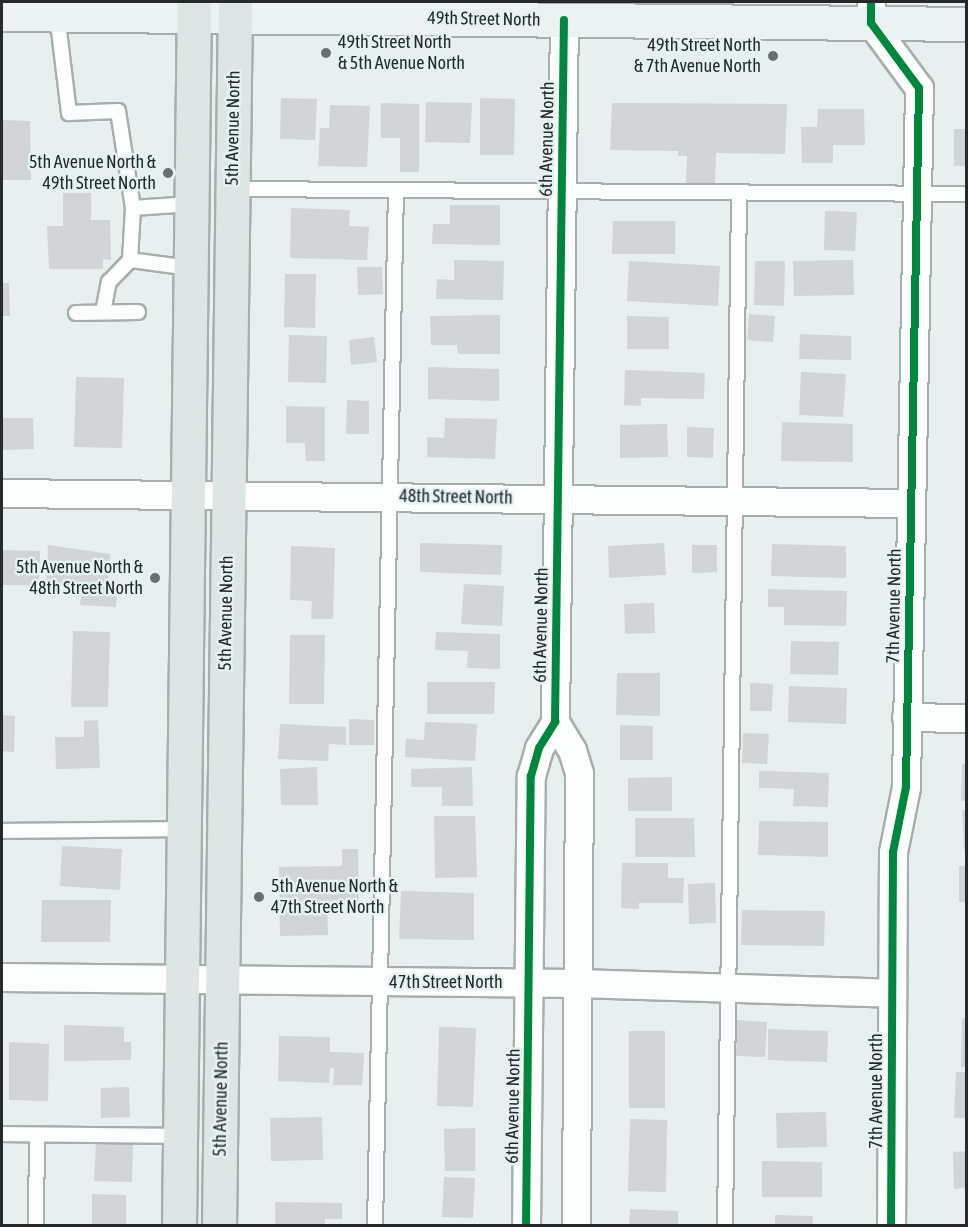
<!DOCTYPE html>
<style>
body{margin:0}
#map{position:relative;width:968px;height:1227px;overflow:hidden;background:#e8efef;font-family:"Asap Condensed",sans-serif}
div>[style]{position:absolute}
.building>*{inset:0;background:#d1d5d6}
.roads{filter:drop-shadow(2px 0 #a8aeae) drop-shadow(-2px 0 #a8aeae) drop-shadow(0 2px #a8aeae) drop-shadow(0 -2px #a8aeae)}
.service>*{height:14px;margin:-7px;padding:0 7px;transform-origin:7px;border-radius:7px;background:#fcfdfd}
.minor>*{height:27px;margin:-13.5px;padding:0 13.5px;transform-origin:13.5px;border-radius:13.5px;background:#fcfdfd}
.secondary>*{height:33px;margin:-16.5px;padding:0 16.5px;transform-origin:16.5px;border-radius:16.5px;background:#ecf2f1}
.primary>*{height:33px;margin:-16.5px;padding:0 16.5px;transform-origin:16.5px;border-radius:16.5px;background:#dde6e4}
.cycleway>*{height:8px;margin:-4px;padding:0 4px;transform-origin:4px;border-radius:4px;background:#00873e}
.dots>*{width:16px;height:16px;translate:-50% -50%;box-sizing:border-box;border:3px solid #e5f2f2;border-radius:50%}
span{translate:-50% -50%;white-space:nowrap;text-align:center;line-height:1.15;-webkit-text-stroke:5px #e5f2f2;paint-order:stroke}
.street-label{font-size:18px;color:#25292a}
.poi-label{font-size:18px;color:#25292a}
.left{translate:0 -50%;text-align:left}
.right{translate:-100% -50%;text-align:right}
.frame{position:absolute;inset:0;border:3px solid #25292a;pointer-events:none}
</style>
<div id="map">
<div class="building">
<div style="clip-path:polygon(281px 98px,317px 99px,315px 140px,280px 139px)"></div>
<div style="clip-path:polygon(480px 98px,515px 99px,514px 155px,480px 155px)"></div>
<div style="clip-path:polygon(426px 102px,472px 103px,470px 143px,425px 142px)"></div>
<div style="clip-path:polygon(381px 103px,419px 104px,419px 172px,400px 172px,400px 138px,381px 138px)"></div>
<div style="clip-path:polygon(612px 103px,787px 104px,785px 154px,716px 153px,715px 183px,686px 183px,687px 156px,678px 156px,678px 151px,610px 150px)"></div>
<div style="clip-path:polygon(330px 105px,370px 106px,367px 167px,318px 166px,320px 128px,329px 128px)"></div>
<div style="clip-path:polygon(818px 109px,864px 109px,865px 145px,833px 145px,833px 163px,802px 163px,801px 127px,817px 127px)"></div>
<div style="clip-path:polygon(2px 120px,30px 121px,31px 180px,2px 180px)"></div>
<div style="clip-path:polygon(954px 129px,966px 129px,966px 166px,954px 166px)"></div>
<div style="clip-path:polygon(63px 193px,91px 193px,91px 220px,110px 220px,111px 260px,103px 259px,103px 269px,49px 269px,47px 226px,63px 226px)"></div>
<div style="clip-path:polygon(450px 205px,500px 205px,500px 245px,432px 244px,433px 224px,450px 224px)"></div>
<div style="clip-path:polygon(291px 208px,350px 210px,349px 226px,369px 227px,367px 260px,290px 258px)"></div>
<div style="clip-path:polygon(825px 211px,857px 212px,855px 251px,824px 250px)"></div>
<div style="clip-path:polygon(613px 221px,675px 221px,675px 254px,612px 254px)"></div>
<div style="clip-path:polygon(454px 260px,504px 261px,503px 300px,436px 299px,437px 279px,454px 280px)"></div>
<div style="clip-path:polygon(853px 260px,854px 295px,794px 296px,793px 261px)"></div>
<div style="clip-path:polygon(629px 261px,720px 266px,718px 306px,627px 301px)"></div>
<div style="clip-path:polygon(755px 261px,785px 261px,784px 306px,754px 305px)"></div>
<div style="clip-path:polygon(357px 267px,382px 267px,383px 294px,358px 295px)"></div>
<div style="clip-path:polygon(285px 274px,316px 274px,315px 328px,284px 327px)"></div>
<div style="clip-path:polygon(2px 283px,9px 283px,10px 316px,2px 316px)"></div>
<div style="clip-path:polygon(749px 314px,775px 316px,773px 342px,747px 340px)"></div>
<div style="clip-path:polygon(500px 315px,500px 354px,458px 354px,457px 345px,431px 345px,430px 316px)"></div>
<div style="clip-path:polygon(627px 316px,669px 317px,669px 349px,627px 349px)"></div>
<div style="clip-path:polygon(800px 334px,851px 336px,851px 360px,799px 359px)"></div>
<div style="clip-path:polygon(289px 335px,327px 336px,326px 383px,288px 382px)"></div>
<div style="clip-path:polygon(374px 337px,377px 362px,351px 365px,349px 340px)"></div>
<div style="clip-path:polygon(428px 367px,499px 369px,499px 401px,428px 399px)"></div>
<div style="clip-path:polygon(625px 370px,705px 373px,704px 399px,641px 398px,641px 406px,624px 405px)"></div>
<div style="clip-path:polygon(801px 372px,846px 374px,843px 417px,799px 415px)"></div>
<div style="clip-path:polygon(76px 377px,124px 378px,122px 448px,74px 447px)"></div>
<div style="clip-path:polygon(347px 400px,369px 401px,369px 434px,346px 434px)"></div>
<div style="clip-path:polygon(286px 406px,325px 407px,325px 461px,306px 461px,305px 443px,286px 443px)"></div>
<div style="clip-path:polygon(2px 418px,33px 418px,34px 449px,2px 450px)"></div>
<div style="clip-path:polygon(445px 418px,497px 419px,495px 459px,427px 457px,427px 437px,444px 438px)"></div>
<div style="clip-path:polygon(782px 422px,853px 424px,853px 462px,781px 461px)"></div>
<div style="clip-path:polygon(667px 424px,668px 457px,620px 458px,620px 425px)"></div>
<div style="clip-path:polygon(687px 427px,714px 428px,713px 458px,687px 457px)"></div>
<div style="clip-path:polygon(420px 543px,502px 545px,501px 575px,420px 572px)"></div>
<div style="clip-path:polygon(664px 543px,666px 575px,609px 578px,608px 546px)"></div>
<div style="clip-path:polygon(772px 544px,846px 546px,846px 578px,771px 576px)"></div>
<div style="clip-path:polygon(48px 545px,110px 554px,108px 585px,117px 585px,116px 607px,80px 605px,82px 586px,46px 584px)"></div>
<div style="clip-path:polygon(692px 545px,717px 545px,717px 572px,692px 573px)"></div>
<div style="clip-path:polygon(291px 546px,335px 548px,333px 619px,311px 619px,312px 601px,290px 600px)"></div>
<div style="clip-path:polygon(2px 550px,40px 551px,39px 585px,2px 585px)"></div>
<div style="clip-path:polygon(464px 584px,504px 586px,502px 626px,461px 624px)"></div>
<div style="clip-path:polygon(768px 589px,847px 591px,846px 626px,784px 625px,784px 607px,768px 607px)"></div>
<div style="clip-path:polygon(654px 603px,655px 633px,625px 634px,624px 604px)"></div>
<div style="clip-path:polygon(73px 631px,110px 632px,108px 707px,71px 707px)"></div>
<div style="clip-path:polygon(436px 632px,500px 634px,500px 669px,467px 668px,468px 651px,435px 650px)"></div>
<div style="clip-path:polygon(290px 635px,325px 635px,324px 704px,289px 704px)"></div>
<div style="clip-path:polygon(791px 641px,839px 642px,838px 675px,790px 674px)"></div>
<div style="clip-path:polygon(617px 673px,660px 673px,660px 716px,616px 715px)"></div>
<div style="clip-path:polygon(427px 682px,495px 682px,494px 714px,427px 714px)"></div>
<div style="clip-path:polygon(750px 683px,773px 684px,772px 711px,750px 711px)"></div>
<div style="clip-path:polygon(789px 686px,847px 688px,846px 724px,788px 722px)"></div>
<div style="clip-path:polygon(2px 715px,15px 716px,14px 752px,2px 751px)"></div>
<div style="clip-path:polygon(349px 719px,374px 720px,374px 745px,349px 745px)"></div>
<div style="clip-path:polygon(98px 720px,100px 768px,56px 769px,55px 737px,84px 737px,84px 721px)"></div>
<div style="clip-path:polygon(425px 722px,477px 724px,475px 761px,405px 757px,406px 739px,424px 740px)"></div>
<div style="clip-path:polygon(280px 724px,346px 727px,346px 745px,329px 744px,328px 761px,278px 759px)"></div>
<div style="clip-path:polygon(620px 725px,653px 726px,653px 760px,620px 760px)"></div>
<div style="clip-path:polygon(743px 733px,769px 734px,767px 764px,742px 763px)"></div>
<div style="clip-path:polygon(962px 764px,966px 764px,966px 801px,961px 801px)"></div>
<div style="clip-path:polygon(317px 767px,318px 805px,281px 805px,280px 769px)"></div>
<div style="clip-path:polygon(472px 767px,473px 806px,442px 806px,442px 787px,411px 787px,411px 769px)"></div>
<div style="clip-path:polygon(759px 771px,829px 773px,828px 807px,793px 806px,794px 789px,759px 788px)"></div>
<div style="clip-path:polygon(672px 777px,672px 811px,628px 811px,628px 778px)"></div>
<div style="clip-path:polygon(962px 810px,966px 810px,966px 850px,964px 851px)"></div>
<div style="clip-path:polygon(434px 816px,475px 816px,477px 877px,435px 878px)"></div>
<div style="clip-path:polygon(635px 818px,694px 818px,695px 857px,635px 857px)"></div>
<div style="clip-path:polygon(759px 821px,828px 822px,828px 857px,758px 855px)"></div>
<div style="clip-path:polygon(62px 846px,122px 849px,120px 890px,60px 886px)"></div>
<div style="clip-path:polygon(342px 849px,358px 849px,359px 900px,327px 901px,328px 935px,280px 936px,279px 867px,342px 866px)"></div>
<div style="clip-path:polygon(622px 863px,668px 863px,668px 878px,684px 878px,683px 903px,639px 903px,639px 909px,621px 908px)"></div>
<div style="clip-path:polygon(959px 866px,966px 866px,966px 902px,959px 902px)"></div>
<div style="clip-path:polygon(715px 883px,716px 923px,689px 924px,688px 884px)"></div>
<div style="clip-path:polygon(401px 891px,474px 893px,474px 940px,399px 939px)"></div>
<div style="clip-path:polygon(42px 900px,111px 900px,110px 942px,41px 942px)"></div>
<div style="clip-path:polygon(742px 910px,825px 911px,824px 946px,741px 945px)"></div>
<div style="clip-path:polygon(962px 1018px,966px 1018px,966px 1067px,961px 1067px)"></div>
<div style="clip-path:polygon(737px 1020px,767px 1022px,765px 1057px,736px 1056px)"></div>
<div style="clip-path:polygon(64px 1025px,124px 1027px,124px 1042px,131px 1042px,131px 1060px,64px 1061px)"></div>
<div style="clip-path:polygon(439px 1027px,476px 1028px,473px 1107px,437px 1106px)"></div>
<div style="clip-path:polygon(768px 1029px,828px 1031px,827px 1062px,768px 1060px)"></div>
<div style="clip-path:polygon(629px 1031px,665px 1031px,665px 1108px,629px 1108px)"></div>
<div style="clip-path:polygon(279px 1036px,330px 1037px,330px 1052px,364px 1053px,362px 1085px,333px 1085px,334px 1068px,330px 1068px,329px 1083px,278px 1081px)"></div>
<div style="clip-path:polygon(9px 1042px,49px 1044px,48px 1101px,9px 1100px)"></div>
<div style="clip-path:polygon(956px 1072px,966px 1072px,966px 1118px,954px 1118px)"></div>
<div style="clip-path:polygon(129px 1087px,130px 1117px,101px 1118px,101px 1088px)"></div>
<div style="clip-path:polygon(826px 1112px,827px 1147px,777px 1148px,776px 1113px)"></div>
<div style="clip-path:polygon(322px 1117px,323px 1160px,271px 1161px,270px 1118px)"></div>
<div style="clip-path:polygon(630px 1119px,667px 1120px,666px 1192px,628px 1191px)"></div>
<div style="clip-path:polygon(475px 1128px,475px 1171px,445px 1171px,444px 1129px)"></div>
<div style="clip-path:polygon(96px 1142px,133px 1143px,132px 1182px,94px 1181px)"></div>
<div style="clip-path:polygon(966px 1151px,966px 1188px,954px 1189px,953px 1152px)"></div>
<div style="clip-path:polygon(762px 1161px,822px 1162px,822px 1197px,762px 1197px)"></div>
<div style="clip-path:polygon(444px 1177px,475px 1178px,473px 1218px,442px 1217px)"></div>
<div style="clip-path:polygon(92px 1194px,126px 1195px,126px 1226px,92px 1226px)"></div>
<div style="clip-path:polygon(275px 1202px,342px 1203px,342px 1219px,325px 1219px,325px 1226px,275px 1226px)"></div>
<div style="clip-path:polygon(630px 1209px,678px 1211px,678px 1226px,629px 1226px)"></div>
<div style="clip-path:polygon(775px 1215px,813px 1216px,813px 1226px,775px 1226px)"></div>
</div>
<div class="roads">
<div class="service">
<div style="left:57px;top:14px;width:100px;rotate:83.1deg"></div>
<div style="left:69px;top:113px;width:49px;rotate:-2.3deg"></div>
<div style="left:118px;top:111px;width:98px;rotate:81.2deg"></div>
<div style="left:232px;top:189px;width:734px;rotate:0.39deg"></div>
<div style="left:190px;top:268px;width:61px;rotate:-172.4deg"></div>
<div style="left:130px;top:260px;width:52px;rotate:-86.7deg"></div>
<div style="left:133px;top:208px;width:58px;rotate:-3.9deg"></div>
<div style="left:103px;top:312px;width:31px;rotate:-79deg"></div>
<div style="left:109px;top:282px;width:30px;rotate:-46deg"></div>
<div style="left:76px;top:313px;width:62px;rotate:-0.9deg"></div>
<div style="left:2px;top:831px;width:182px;rotate:-0.6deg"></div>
<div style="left:2px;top:1134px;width:178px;rotate:0.6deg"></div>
<div style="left:36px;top:1226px;width:91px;rotate:-89.4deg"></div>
<div style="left:375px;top:1226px;width:1036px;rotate:-88.84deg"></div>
<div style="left:725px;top:1226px;width:1034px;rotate:-89.22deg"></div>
</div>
<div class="minor">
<div style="left:871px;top:2px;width:21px;rotate:90deg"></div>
<div style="left:871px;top:23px;width:81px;rotate:53.6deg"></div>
<div style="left:919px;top:88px;width:699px;rotate:91.07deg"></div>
<div style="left:906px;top:787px;width:66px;rotate:101.3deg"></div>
<div style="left:893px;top:852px;width:374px;rotate:90.3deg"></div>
<div style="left:2px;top:493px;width:909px;rotate:0.63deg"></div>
<div style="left:906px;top:717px;width:60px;rotate:1deg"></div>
<div style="left:555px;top:722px;width:33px;rotate:59deg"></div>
<div style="left:572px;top:750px;width:24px;rotate:73deg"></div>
<div style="left:579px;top:773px;width:453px;rotate:90.4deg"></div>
<div style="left:2px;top:977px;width:575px;rotate:0.6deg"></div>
<div style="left:577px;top:983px;width:314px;rotate:1.8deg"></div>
<div style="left:526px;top:1226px;width:450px;rotate:-89.4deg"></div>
<div style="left:531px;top:776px;width:29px;rotate:-74deg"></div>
<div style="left:539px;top:748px;width:31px;rotate:-58deg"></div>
<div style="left:555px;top:722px;width:702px;rotate:-89.27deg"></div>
</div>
<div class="secondary">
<div style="left:2px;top:14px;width:964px;rotate:0.59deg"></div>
</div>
<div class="primary">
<div style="left:179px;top:1226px;width:1224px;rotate:-89.3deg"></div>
<div style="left:219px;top:1226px;width:1224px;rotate:-89.25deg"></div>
</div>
</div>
<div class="cycleway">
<div style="left:871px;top:2px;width:21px;rotate:90deg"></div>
<div style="left:871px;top:23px;width:81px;rotate:53.6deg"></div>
<div style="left:919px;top:88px;width:699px;rotate:91.07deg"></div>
<div style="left:906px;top:787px;width:66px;rotate:101.3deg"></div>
<div style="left:893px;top:852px;width:374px;rotate:90.3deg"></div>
<div style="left:526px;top:1226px;width:450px;rotate:-89.4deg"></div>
<div style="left:531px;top:776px;width:29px;rotate:-74deg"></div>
<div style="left:539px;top:748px;width:31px;rotate:-58deg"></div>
<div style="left:555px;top:722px;width:702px;rotate:-89.27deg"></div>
</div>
<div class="dots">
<div style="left:326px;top:53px;background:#696e6f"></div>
<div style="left:773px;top:56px;background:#696e6f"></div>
<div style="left:168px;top:173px;background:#696e6f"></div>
<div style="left:155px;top:578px;background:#696e6f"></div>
<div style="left:259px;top:897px;background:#696e6f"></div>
</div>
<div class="street-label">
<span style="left:484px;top:19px;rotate:1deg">49th Street North</span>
<span style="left:233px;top:128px;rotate:-89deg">5th Avenue North</span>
<span style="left:547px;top:139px;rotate:-89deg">6th Avenue North</span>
<span style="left:456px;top:497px;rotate:1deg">48th Street North</span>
<span style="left:894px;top:606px;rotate:-89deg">7th Avenue North</span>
<span style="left:226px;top:613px;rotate:-89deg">5th Avenue North</span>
<span style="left:541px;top:625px;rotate:-89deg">6th Avenue North</span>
<span style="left:446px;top:982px">47th Street North</span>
<span style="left:876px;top:1091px;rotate:-90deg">7th Avenue North</span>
<span style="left:221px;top:1099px;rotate:-89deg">5th Avenue North</span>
<span style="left:513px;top:1106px;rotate:-89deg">6th Avenue North</span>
</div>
<div class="poi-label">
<span class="left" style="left:338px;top:53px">49th Street North<br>&amp; 5th Avenue North</span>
<span class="right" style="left:761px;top:56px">49th Street North<br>&amp; 7th Avenue North</span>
<span class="right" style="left:156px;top:173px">5th Avenue North &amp;<br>49th Street North</span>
<span class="right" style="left:143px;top:578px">5th Avenue North &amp;<br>48th Street North</span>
<span class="left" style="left:271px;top:897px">5th Avenue North &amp;<br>47th Street North</span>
</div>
<div class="frame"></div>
</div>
